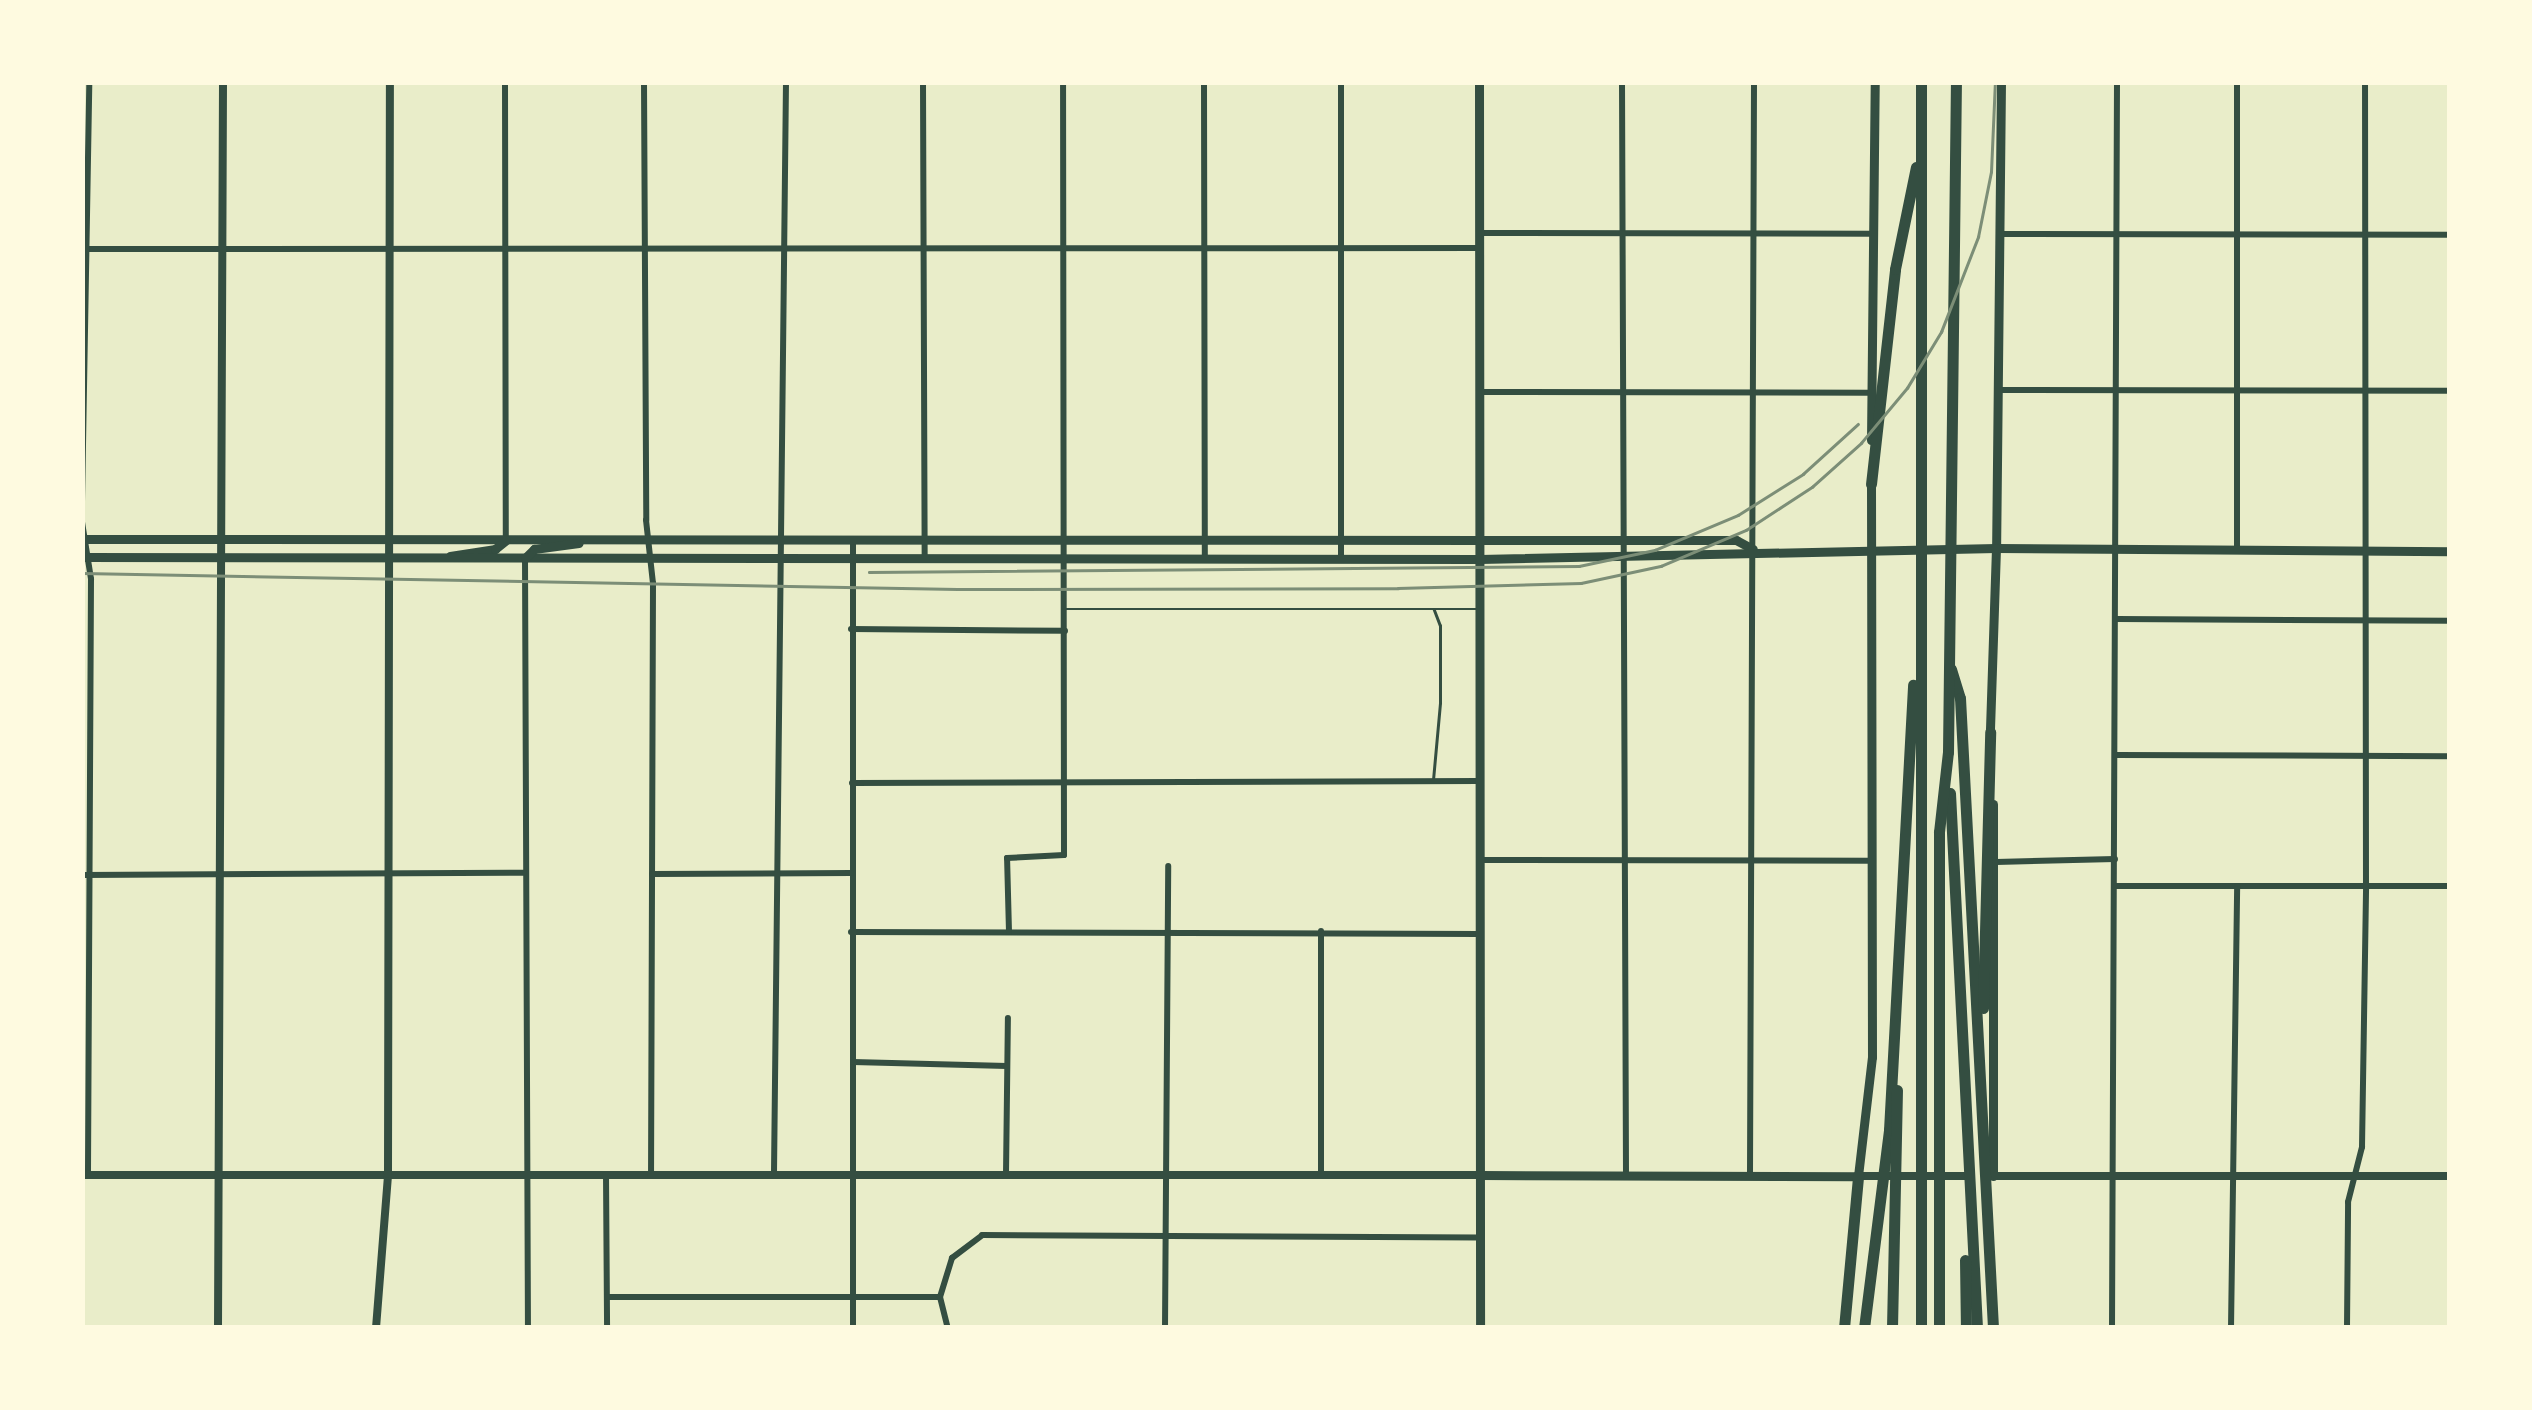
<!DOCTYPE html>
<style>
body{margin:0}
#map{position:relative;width:2532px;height:1410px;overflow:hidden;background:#e9edc9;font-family:"Fira Sans",sans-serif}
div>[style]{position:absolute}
.service>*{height:2.5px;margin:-1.25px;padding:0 1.25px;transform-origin:1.25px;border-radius:1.25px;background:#344e41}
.minor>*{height:6px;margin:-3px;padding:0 3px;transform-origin:3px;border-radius:3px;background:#344e41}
.tertiary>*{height:8px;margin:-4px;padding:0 4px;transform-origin:4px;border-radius:4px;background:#344e41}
.secondary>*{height:9px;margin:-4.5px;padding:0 4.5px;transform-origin:4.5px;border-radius:4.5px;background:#344e41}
.primary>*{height:9px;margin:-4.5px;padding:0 4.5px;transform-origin:4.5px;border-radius:4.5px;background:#344e41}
.motorway>*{height:11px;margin:-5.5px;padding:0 5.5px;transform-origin:5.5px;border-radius:5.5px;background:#344e41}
.rail>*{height:2.5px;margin:-1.25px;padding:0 1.25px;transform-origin:1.25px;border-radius:1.25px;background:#7c8e77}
span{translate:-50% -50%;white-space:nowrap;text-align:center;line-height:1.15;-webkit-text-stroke:10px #fefae0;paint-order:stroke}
.frame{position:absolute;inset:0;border:85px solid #fefae0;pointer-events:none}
</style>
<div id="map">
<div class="service">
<div style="left:1066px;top:609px;width:412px"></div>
<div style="left:1433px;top:780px;width:77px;rotate:-84.8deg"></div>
<div style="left:1440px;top:703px;width:77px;rotate:-90deg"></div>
<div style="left:1440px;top:626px;width:17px;rotate:-111deg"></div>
</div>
<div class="minor">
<div style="left:505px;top:82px;width:458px;rotate:89.9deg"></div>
<div style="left:644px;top:82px;width:438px;rotate:89.7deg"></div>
<div style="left:646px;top:520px;width:63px;rotate:83.7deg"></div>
<div style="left:653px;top:583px;width:591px;rotate:90.19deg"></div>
<div style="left:923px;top:82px;width:475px;rotate:89.8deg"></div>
<div style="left:1204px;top:82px;width:474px;rotate:89.9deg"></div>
<div style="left:1341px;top:82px;width:475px;rotate:90deg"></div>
<div style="left:1622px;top:82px;width:1093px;rotate:89.79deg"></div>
<div style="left:1480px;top:233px;width:393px;rotate:0.1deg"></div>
<div style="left:2000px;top:234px;width:450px;rotate:0.1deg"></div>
<div style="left:82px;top:249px;width:1398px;rotate:-0.04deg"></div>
<div style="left:2001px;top:390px;width:449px;rotate:0.1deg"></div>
<div style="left:1480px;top:392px;width:391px;rotate:0.1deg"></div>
<div style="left:82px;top:502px;width:420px;rotate:-89deg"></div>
<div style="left:82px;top:522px;width:58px;rotate:81deg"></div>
<div style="left:91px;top:579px;width:596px;rotate:90.29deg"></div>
<div style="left:853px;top:539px;width:789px;rotate:90deg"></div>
<div style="left:2237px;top:550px;width:468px;rotate:-90deg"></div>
<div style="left:525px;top:558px;width:770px;rotate:89.78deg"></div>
<div style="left:2117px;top:619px;width:333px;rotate:0.3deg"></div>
<div style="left:851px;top:629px;width:214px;rotate:0.5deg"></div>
<div style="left:2116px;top:755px;width:334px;rotate:0.2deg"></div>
<div style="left:852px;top:783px;width:627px;rotate:-0.18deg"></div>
<div style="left:1481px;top:860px;width:390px;rotate:0.1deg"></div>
<div style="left:1996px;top:862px;width:119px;rotate:-1.4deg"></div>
<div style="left:652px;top:874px;width:199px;rotate:-0.3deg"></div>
<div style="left:82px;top:875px;width:442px;rotate:-0.3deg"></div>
<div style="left:2115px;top:886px;width:335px"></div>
<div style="left:851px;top:932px;width:628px;rotate:0.18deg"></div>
<div style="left:1009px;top:932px;width:74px;rotate:-91.5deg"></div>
<div style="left:1007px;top:858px;width:57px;rotate:-3deg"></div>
<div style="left:1064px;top:855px;width:773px;rotate:-90.07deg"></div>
<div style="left:853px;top:1062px;width:154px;rotate:1.5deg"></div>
<div style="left:774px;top:1173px;width:1091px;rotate:-89.37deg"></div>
<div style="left:606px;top:1174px;width:154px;rotate:89.6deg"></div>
<div style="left:1006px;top:1174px;width:156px;rotate:-89.3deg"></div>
<div style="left:1750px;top:1175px;width:1093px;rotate:-89.79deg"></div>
<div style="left:1321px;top:1176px;width:245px;rotate:-90deg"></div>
<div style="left:607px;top:1297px;width:333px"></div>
<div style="left:940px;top:1297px;width:41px;rotate:-72.9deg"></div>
<div style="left:952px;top:1258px;width:38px;rotate:-37deg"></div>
<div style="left:982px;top:1235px;width:497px;rotate:0.3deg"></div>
<div style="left:940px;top:1297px;width:32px;rotate:76deg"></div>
<div style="left:1165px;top:1328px;width:462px;rotate:-89.6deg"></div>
<div style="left:2112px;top:1328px;width:1246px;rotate:-89.77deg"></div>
<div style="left:2231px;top:1328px;width:442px;rotate:-89.2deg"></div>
<div style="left:2347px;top:1328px;width:126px;rotate:-89.5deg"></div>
<div style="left:2348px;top:1202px;width:57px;rotate:-75.7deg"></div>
<div style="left:2362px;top:1147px;width:262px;rotate:-89.1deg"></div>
<div style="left:2366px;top:885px;width:803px;rotate:-90.07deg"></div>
</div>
<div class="tertiary">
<div style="left:82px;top:1175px;width:1398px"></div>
<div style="left:1858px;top:1176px;width:112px"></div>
<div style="left:1989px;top:1176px;width:461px"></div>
<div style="left:218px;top:1328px;width:1246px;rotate:-89.77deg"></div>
<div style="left:376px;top:1328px;width:154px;rotate:-85.5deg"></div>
<div style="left:388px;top:1174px;width:1092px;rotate:-89.9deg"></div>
</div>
<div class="secondary">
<div style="left:2001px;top:82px;width:466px;rotate:90.6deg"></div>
<div style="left:1996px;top:548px;width:454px;rotate:0.4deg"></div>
<div style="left:1871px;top:440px;width:358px;rotate:-89.4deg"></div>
<div style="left:82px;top:539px;width:1398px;rotate:0.04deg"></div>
<div style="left:450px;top:556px;width:46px;rotate:-8.8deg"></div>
<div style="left:495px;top:549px;width:14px;rotate:-39deg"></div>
<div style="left:82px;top:557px;width:1398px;rotate:0.08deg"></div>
<div style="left:525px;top:558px;width:13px;rotate:-45deg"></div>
<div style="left:534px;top:549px;width:45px;rotate:-7.6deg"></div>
<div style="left:1993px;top:1176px;width:372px;rotate:-90deg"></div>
</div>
<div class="primary">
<div style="left:1479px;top:82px;width:1246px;rotate:89.95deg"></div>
<div style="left:1480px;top:540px;width:256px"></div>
<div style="left:1736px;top:540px;width:19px;rotate:28deg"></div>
<div style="left:1480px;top:559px;width:516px;rotate:-1.22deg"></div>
<div style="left:1996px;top:548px;width:184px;rotate:91.9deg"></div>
<div style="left:1480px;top:1175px;width:378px;rotate:0.2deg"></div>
<div style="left:1858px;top:1176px;width:120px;rotate:-83.3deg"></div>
<div style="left:1872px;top:1057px;width:573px;rotate:-90.1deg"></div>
</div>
<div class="motorway">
<div style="left:1871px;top:484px;width:216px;rotate:-83.6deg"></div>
<div style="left:1895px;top:269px;width:104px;rotate:-78.4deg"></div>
<div style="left:1951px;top:669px;width:30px;rotate:73deg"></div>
<div style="left:1960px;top:698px;width:631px;rotate:87deg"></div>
<div style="left:1950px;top:793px;width:536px;rotate:87.11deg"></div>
<div style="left:1983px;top:1008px;width:276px;rotate:-88.5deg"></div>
<div style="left:1965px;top:1260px;width:68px;rotate:89.2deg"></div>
<div style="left:1844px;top:1328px;width:153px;rotate:-84.7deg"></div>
<div style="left:1864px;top:1328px;width:200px;rotate:-82.8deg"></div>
<div style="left:1889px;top:1130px;width:446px;rotate:-86.9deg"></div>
<div style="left:1892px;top:1328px;width:238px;rotate:-88.8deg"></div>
<div style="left:1921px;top:1328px;width:1246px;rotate:-90deg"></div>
<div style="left:1939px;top:1328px;width:496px;rotate:-90deg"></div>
<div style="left:1939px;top:832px;width:81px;rotate:-83.6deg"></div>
<div style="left:1948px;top:752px;width:670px;rotate:-89.32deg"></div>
</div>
<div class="rail">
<div style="left:869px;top:572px;width:710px;rotate:-0.48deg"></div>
<div style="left:1579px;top:566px;width:78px;rotate:-11.9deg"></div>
<div style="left:1655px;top:550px;width:90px;rotate:-22.9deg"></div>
<div style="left:1738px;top:515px;width:77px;rotate:-32.2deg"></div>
<div style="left:1803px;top:474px;width:74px;rotate:-42.3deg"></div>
<div style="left:82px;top:573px;width:875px;rotate:1.05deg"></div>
<div style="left:957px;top:589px;width:441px;rotate:-0.1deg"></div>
<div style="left:1398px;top:588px;width:183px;rotate:-1.6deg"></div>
<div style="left:1581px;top:583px;width:82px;rotate:-12deg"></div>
<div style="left:1661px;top:566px;width:92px;rotate:-23deg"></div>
<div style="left:1746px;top:530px;width:79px;rotate:-33.1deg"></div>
<div style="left:1812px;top:487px;width:66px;rotate:-41.9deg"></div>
<div style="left:1861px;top:443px;width:72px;rotate:-50.1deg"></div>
<div style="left:1907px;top:388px;width:66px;rotate:-58.7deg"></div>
<div style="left:1941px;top:332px;width:102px;rotate:-68.7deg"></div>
<div style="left:1978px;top:237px;width:66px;rotate:-78.7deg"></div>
<div style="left:1991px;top:172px;width:90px;rotate:-87.5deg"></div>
</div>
<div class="frame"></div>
</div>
